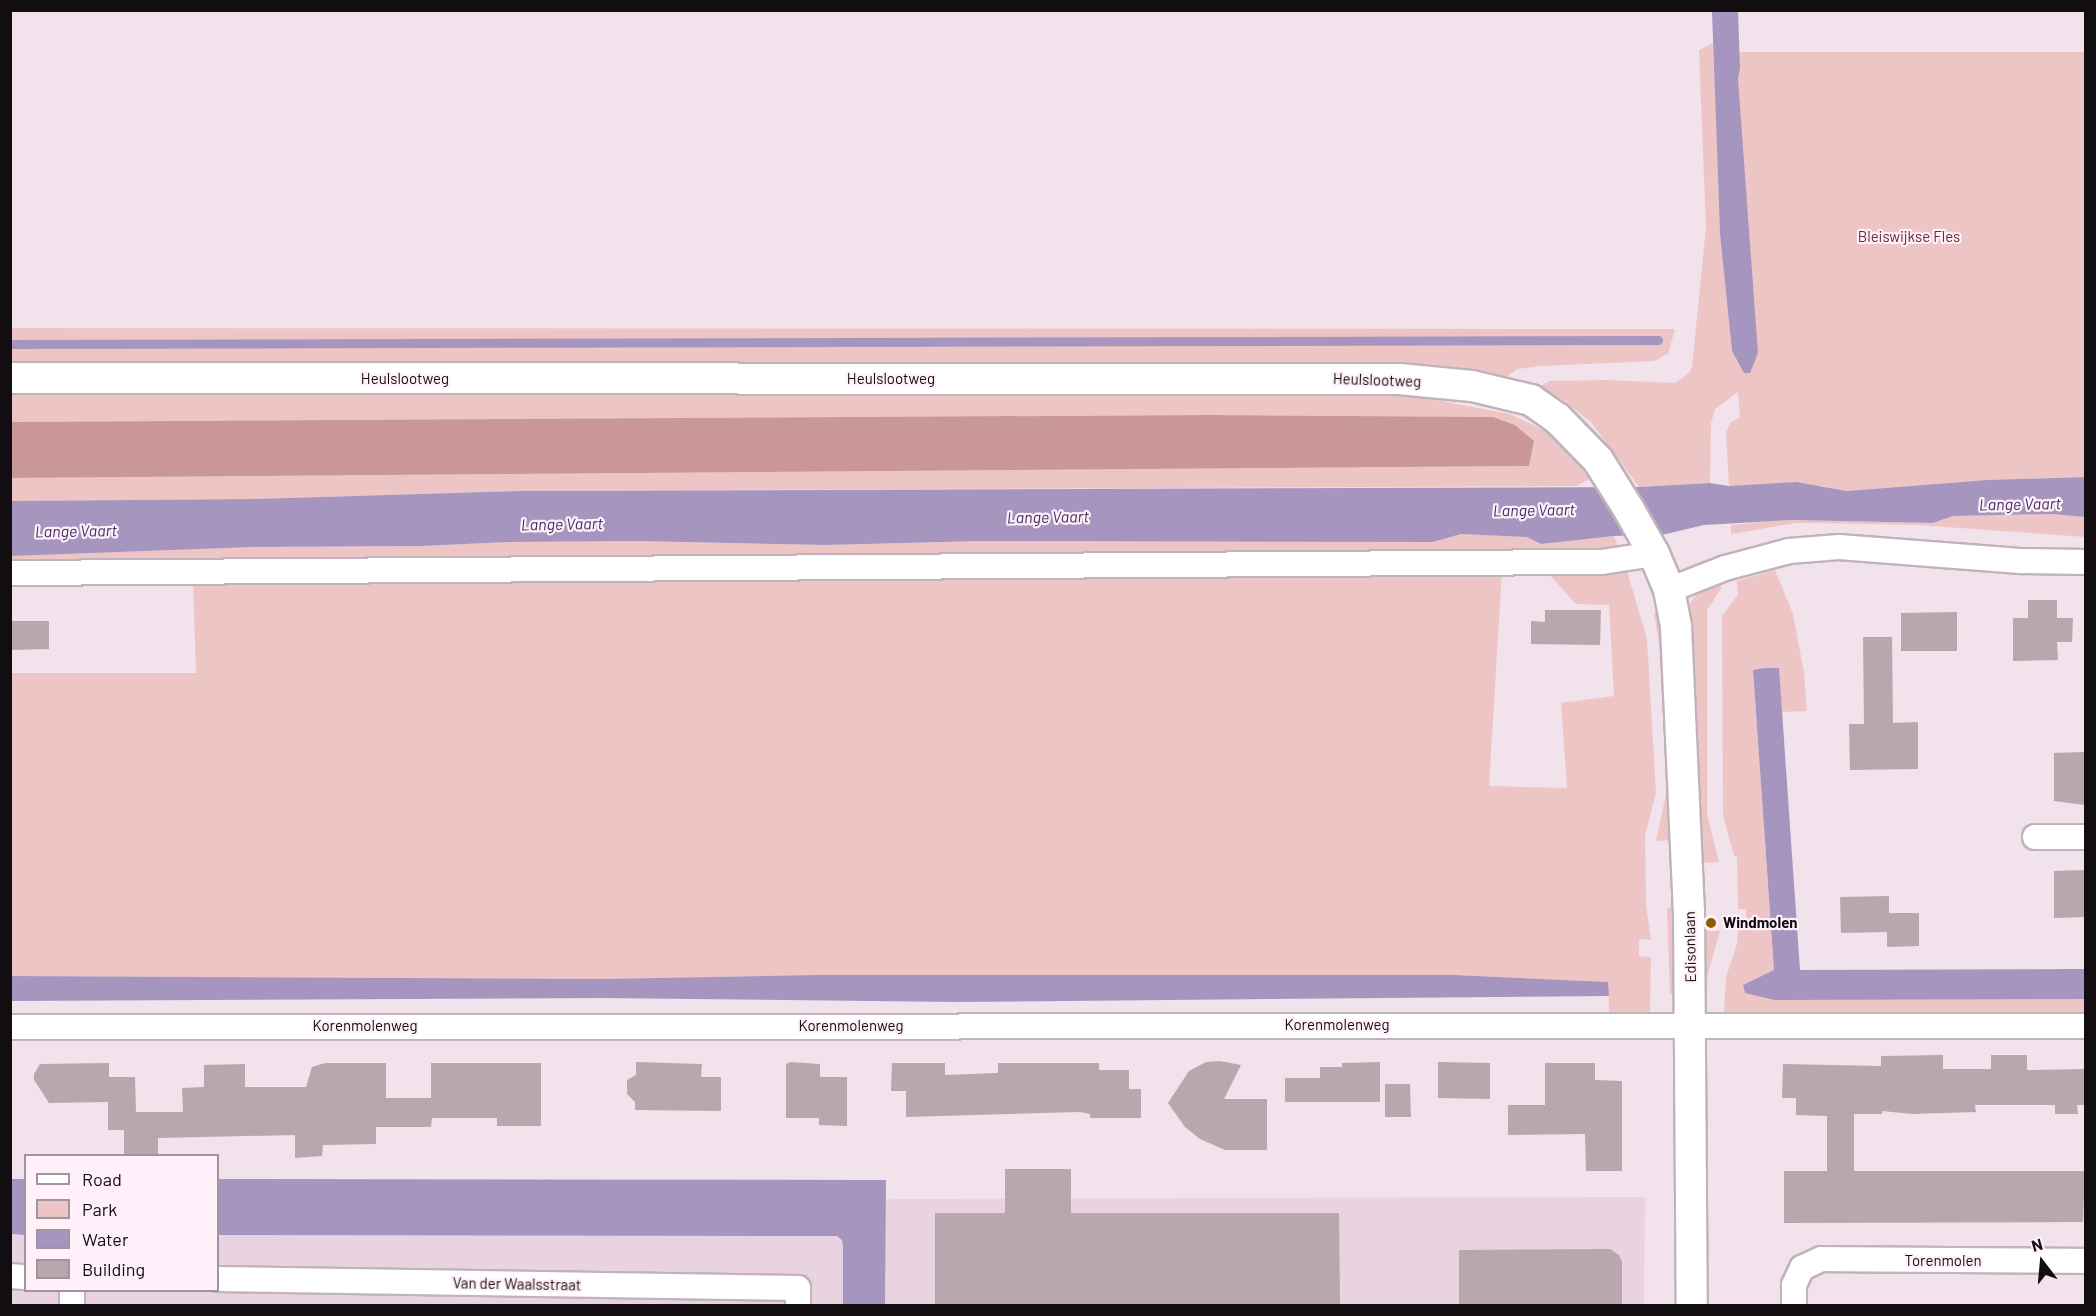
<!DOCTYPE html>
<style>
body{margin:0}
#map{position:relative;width:2096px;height:1316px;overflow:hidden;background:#f1e2eb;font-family:Barlow,sans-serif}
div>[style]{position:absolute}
.built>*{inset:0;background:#e9d3e1}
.green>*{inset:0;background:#eec5c5}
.forest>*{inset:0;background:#c99798}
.water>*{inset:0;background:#a696bf}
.stream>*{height:9px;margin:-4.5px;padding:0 4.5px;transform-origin:4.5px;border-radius:4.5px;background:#a696bf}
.building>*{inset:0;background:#b8a7ac}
.roads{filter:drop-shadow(2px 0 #c1b3bb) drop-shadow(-2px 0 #c1b3bb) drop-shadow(0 2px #c1b3bb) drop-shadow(0 -2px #c1b3bb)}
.minor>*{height:24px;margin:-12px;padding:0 12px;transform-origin:12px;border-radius:12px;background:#fff}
.tertiary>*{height:30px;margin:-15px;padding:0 15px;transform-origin:15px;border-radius:15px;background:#fff}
.dots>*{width:16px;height:16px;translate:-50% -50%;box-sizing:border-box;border:3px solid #fff0f9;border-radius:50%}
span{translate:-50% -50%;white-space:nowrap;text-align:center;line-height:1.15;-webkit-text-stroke:4.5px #fff0f9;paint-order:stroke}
.park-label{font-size:15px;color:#692a30}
.street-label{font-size:15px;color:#120d10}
.poi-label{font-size:15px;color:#120d10;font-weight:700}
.left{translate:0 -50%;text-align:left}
.water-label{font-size:16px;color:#462e62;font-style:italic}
.frame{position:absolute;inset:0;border:12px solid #120d10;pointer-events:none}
.legend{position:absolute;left:24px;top:1154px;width:195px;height:138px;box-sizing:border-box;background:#fff0f9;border:2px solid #a0959c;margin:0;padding:8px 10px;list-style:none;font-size:18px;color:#120d10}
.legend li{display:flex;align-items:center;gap:12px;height:30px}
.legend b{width:30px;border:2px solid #a0959c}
.north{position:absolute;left:2012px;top:1232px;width:60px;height:60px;-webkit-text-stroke:4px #fff0f9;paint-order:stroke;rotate:344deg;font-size:16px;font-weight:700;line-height:24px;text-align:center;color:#120d10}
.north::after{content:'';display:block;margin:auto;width:21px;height:27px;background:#120d10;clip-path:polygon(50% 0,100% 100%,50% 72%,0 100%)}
</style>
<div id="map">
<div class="built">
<div style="clip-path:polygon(1645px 1197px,1644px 1305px,11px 1305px,10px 1201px,25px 1201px,26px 1290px,218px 1290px,218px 1201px)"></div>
</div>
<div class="green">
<div style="clip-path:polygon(1713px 43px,1720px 234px,1732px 351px,1737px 360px,1724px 59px,1740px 59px,1739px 52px,2085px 52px,2085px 477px,1987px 480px,1847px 491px,1822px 486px,1729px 486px,1726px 432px,1731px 422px,1740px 418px,1738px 392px,1715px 409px,1711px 423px,1710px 483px,1639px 487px,1591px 422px,1563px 400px,1536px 388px,1550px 381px,1607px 380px,1675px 383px,1688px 374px,1692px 367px,1706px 228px,1699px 50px)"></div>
<div style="clip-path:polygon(10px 328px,1675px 329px,1668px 354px,1654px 361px,1541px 366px,1517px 369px,1505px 378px,1430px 369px,1336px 363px,23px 364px,11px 363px)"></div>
<div style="clip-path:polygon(1354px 392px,1419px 397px,1510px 414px,1549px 433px,1568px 448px,1592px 477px,1577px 486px,519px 491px,256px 499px,11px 501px,11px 478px,1529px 466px,1534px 442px,1515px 425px,1493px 417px,1210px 415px,11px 422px,10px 393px)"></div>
<div style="clip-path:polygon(2051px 514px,2085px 517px,2086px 537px,1918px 525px,1818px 523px,1796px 523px,1731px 534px,1731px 525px,1790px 520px,1933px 523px,1953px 516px)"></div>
<div style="clip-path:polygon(1461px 534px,1527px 537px,1541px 544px,1614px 536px,1621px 554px,11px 565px,10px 556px,253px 547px,422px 546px,508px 542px,637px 541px,827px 545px,981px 541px,1433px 542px)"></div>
<div style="clip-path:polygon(1620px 569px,1627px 571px,1647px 639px,1656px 793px,1645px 836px,1646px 905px,1651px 940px,1639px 939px,1639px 956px,1651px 957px,1650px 1014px,1609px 1013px,1608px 982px,1455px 975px,815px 975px,601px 979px,11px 976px,11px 673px,196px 673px,193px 579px,1502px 571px,1489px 786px,1567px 788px,1561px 703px,1614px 696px,1609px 605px,1576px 604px,1546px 571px)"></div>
<div style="clip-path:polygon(1775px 570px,1793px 614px,1804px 673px,1807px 711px,1782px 712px,1778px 668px,1753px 670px,1774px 970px,1744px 985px,1745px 993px,1774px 1000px,2085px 999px,2085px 1013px,1724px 1013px,1726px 977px,1737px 944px,1738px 926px,1746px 925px,1746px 909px,1738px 909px,1737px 856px,1734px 856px,1723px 815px,1722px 616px,1738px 595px,1737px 581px)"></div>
<div style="clip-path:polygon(1720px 582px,1721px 589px,1707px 610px,1707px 814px,1719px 862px,1702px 863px,1689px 605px,1698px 592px)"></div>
<div style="clip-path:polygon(1660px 612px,1673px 840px,1656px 841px,1667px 790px,1659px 643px,1654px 613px)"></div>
<div style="clip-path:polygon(1674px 907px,1676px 995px,1670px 994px,1667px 908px)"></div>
<div style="clip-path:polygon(1703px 930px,1720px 931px,1708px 973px,1706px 992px,1703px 992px)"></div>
</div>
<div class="forest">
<div style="clip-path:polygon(1210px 415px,1493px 417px,1515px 425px,1534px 441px,1529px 466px,11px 478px,11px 422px)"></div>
</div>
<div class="water">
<div style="clip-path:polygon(1712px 11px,1738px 11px,1740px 67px,1738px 79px,1758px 353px,1750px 373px,1744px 373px,1732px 351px,1720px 234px)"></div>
<div style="clip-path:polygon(2086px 477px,2085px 517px,2051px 514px,1953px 516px,1933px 523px,1791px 520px,1704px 525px,1666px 534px,1614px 536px,1541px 544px,1527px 537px,1461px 534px,1433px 542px,981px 541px,827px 545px,637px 541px,508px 542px,422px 546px,253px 547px,11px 556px,10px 501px,256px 499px,519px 491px,1639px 487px,1710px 483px,1729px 486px,1796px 482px,1847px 491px,1987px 480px)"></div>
<div style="clip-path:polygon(1765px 668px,1779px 668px,1800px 970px,2085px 969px,2085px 999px,1774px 1000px,1745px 993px,1743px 985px,1774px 970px,1753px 670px)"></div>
<div style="clip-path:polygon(815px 975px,1455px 975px,1608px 982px,1609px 996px,957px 1002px,601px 998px,10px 1001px,11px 976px,601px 979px)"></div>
<div style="clip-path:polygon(11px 1179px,25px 1179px,25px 1235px,11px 1234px)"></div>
<div style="clip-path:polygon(218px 1179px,886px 1180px,885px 1305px,843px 1305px,843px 1245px,842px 1240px,837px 1236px,218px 1235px)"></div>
</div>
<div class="stream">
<div style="left:10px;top:344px;width:1648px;rotate:-0.14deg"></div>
</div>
<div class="building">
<div style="clip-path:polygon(2028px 600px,2057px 600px,2057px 618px,2073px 618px,2072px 642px,2057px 642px,2058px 660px,2013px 661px,2013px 618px,2028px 618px)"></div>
<div style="clip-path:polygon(1545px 610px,1601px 610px,1600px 645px,1531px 644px,1531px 621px,1545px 622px)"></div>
<div style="clip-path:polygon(1957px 612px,1957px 651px,1901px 651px,1901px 613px)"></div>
<div style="clip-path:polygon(11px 621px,49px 621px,49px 649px,11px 650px)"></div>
<div style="clip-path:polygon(1863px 637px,1892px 637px,1893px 723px,1918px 722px,1918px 769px,1850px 770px,1849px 724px,1864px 724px)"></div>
<div style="clip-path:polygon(2084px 752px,2085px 805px,2054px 801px,2054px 753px)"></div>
<div style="clip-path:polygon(2085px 870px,2085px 917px,2054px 918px,2054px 871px)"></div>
<div style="clip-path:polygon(1889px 896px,1889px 913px,1919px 913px,1919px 946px,1887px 947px,1887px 932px,1841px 933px,1840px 897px)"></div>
<div style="clip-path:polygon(1943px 1055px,1943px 1069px,1991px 1069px,1991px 1055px,2027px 1055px,2027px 1070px,2085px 1069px,2085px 1105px,2077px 1105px,2078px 1114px,2055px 1114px,2055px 1105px,1975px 1105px,1976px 1112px,1912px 1114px,1882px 1111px,1882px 1114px,1854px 1114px,1854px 1171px,2085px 1171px,2083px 1222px,1784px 1223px,1784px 1171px,1827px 1171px,1827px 1116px,1796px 1115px,1796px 1098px,1782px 1098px,1783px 1064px,1881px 1066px,1881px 1056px)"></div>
<div style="clip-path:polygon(1220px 1061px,1241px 1065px,1224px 1099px,1267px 1099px,1267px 1150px,1225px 1150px,1200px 1139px,1185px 1127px,1168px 1103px,1189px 1071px,1206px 1062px)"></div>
<div style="clip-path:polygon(636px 1062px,702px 1064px,701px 1077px,721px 1077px,721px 1111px,635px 1110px,635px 1102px,627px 1094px,627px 1080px,636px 1075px)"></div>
<div style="clip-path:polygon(790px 1062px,820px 1064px,820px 1077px,847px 1077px,847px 1126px,819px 1125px,819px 1118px,786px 1118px,786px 1064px)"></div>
<div style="clip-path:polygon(1380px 1062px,1380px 1102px,1285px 1102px,1285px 1078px,1320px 1078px,1320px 1067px,1342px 1067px,1342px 1063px)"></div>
<div style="clip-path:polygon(1438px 1062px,1490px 1063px,1490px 1099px,1438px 1098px)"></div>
<div style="clip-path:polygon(109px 1063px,109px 1077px,135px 1077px,136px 1112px,183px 1112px,182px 1088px,204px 1087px,204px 1065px,245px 1064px,245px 1087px,306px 1087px,312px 1067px,325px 1063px,386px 1063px,386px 1098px,431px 1098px,431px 1063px,541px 1063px,541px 1126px,497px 1126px,497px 1118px,432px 1118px,431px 1127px,376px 1127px,376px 1144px,323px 1145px,322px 1156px,295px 1158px,295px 1135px,158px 1138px,158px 1155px,124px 1155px,124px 1130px,108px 1130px,108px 1102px,49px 1103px,34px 1080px,34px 1074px,40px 1064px)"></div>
<div style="clip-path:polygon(892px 1063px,945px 1063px,945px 1075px,998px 1073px,998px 1063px,1099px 1063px,1099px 1070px,1129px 1070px,1129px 1089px,1141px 1089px,1141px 1118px,1090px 1118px,1090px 1114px,1080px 1112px,906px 1117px,906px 1091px,891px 1091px)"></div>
<div style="clip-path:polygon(1545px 1063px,1595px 1063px,1595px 1080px,1622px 1081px,1622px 1171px,1586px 1171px,1585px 1134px,1508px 1135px,1508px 1105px,1545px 1105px)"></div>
<div style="clip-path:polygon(1385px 1084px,1410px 1084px,1411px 1117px,1385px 1117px)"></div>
<div style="clip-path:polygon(1005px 1169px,1071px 1169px,1071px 1213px,1339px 1213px,1340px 1305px,935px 1305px,935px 1213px,1005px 1213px)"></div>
<div style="clip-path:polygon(1610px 1249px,1619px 1255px,1622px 1262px,1622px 1305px,1459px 1305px,1459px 1250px)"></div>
</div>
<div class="roads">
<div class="minor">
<div style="left:10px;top:573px;width:1592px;rotate:-0.4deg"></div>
<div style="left:1602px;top:562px;width:53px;rotate:-8.7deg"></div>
<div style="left:1669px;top:590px;width:60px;rotate:-21.4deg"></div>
<div style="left:1725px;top:568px;width:66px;rotate:-14.9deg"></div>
<div style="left:1789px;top:551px;width:50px;rotate:-4.6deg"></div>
<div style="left:1839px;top:547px;width:185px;rotate:4.4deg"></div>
<div style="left:2023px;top:561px;width:63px;rotate:0.9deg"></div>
<div style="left:2035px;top:837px;width:51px"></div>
<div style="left:10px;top:1027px;width:2076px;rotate:-0.03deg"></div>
<div style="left:10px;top:1276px;width:16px;rotate:4deg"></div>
<div style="left:218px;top:1279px;width:580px;rotate:0.89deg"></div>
<div style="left:798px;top:1288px;width:18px;rotate:90deg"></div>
<div style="left:72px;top:1290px;width:16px;rotate:90deg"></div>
<div style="left:1794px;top:1306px;width:21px;rotate:-90deg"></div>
<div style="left:1794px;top:1285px;width:19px;rotate:-65deg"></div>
<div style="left:1802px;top:1268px;width:21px;rotate:-25deg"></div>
<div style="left:1821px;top:1259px;width:265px;rotate:0.4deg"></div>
</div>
<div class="tertiary">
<div style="left:10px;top:378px;width:1389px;rotate:0.04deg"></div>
<div style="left:1399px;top:379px;width:73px;rotate:5.5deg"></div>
<div style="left:1472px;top:386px;width:61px;rotate:13.3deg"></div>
<div style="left:1531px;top:400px;width:32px;rotate:35deg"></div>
<div style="left:1557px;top:418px;width:59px;rotate:45.7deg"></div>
<div style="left:1598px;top:460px;width:57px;rotate:58deg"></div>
<div style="left:1628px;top:508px;width:53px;rotate:60.5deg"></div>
<div style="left:1654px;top:554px;width:39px;rotate:67deg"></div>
<div style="left:1669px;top:590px;width:38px;rotate:79deg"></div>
<div style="left:1676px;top:627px;width:284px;rotate:87.4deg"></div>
<div style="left:1689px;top:911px;width:395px;rotate:89.6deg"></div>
</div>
</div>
<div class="dots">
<div style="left:1711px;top:923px;background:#8f5d0a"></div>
</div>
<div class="park-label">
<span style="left:1909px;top:237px">Bleiswijkse Fles</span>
</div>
<div class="street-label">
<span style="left:405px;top:379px">Heulslootweg</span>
<span style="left:891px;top:379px">Heulslootweg</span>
<span style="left:1377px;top:380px;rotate:2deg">Heulslootweg</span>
<span style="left:1690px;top:947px;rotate:-91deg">Edisonlaan</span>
<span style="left:1337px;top:1025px">Korenmolenweg</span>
<span style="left:365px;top:1026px">Korenmolenweg</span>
<span style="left:851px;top:1026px">Korenmolenweg</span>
<span style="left:1943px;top:1261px">Torenmolen</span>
<span style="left:517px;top:1284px;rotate:1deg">Van der Waalsstraat</span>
</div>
<div class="poi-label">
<span class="left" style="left:1723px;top:923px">Windmolen</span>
</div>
<div class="water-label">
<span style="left:2020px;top:504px;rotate:-1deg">Lange Vaart</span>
<span style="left:1534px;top:510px;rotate:-1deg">Lange Vaart</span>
<span style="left:1048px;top:517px;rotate:-1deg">Lange Vaart</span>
<span style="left:562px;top:524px;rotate:-1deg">Lange Vaart</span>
<span style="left:76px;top:531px;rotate:-1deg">Lange Vaart</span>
</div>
<div class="frame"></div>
<ul class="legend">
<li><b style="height:8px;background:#fff"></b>Road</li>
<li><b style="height:16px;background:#eec5c5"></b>Park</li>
<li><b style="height:16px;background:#a696bf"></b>Water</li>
<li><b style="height:16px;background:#b8a7ac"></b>Building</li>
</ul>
<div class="north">N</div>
</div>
